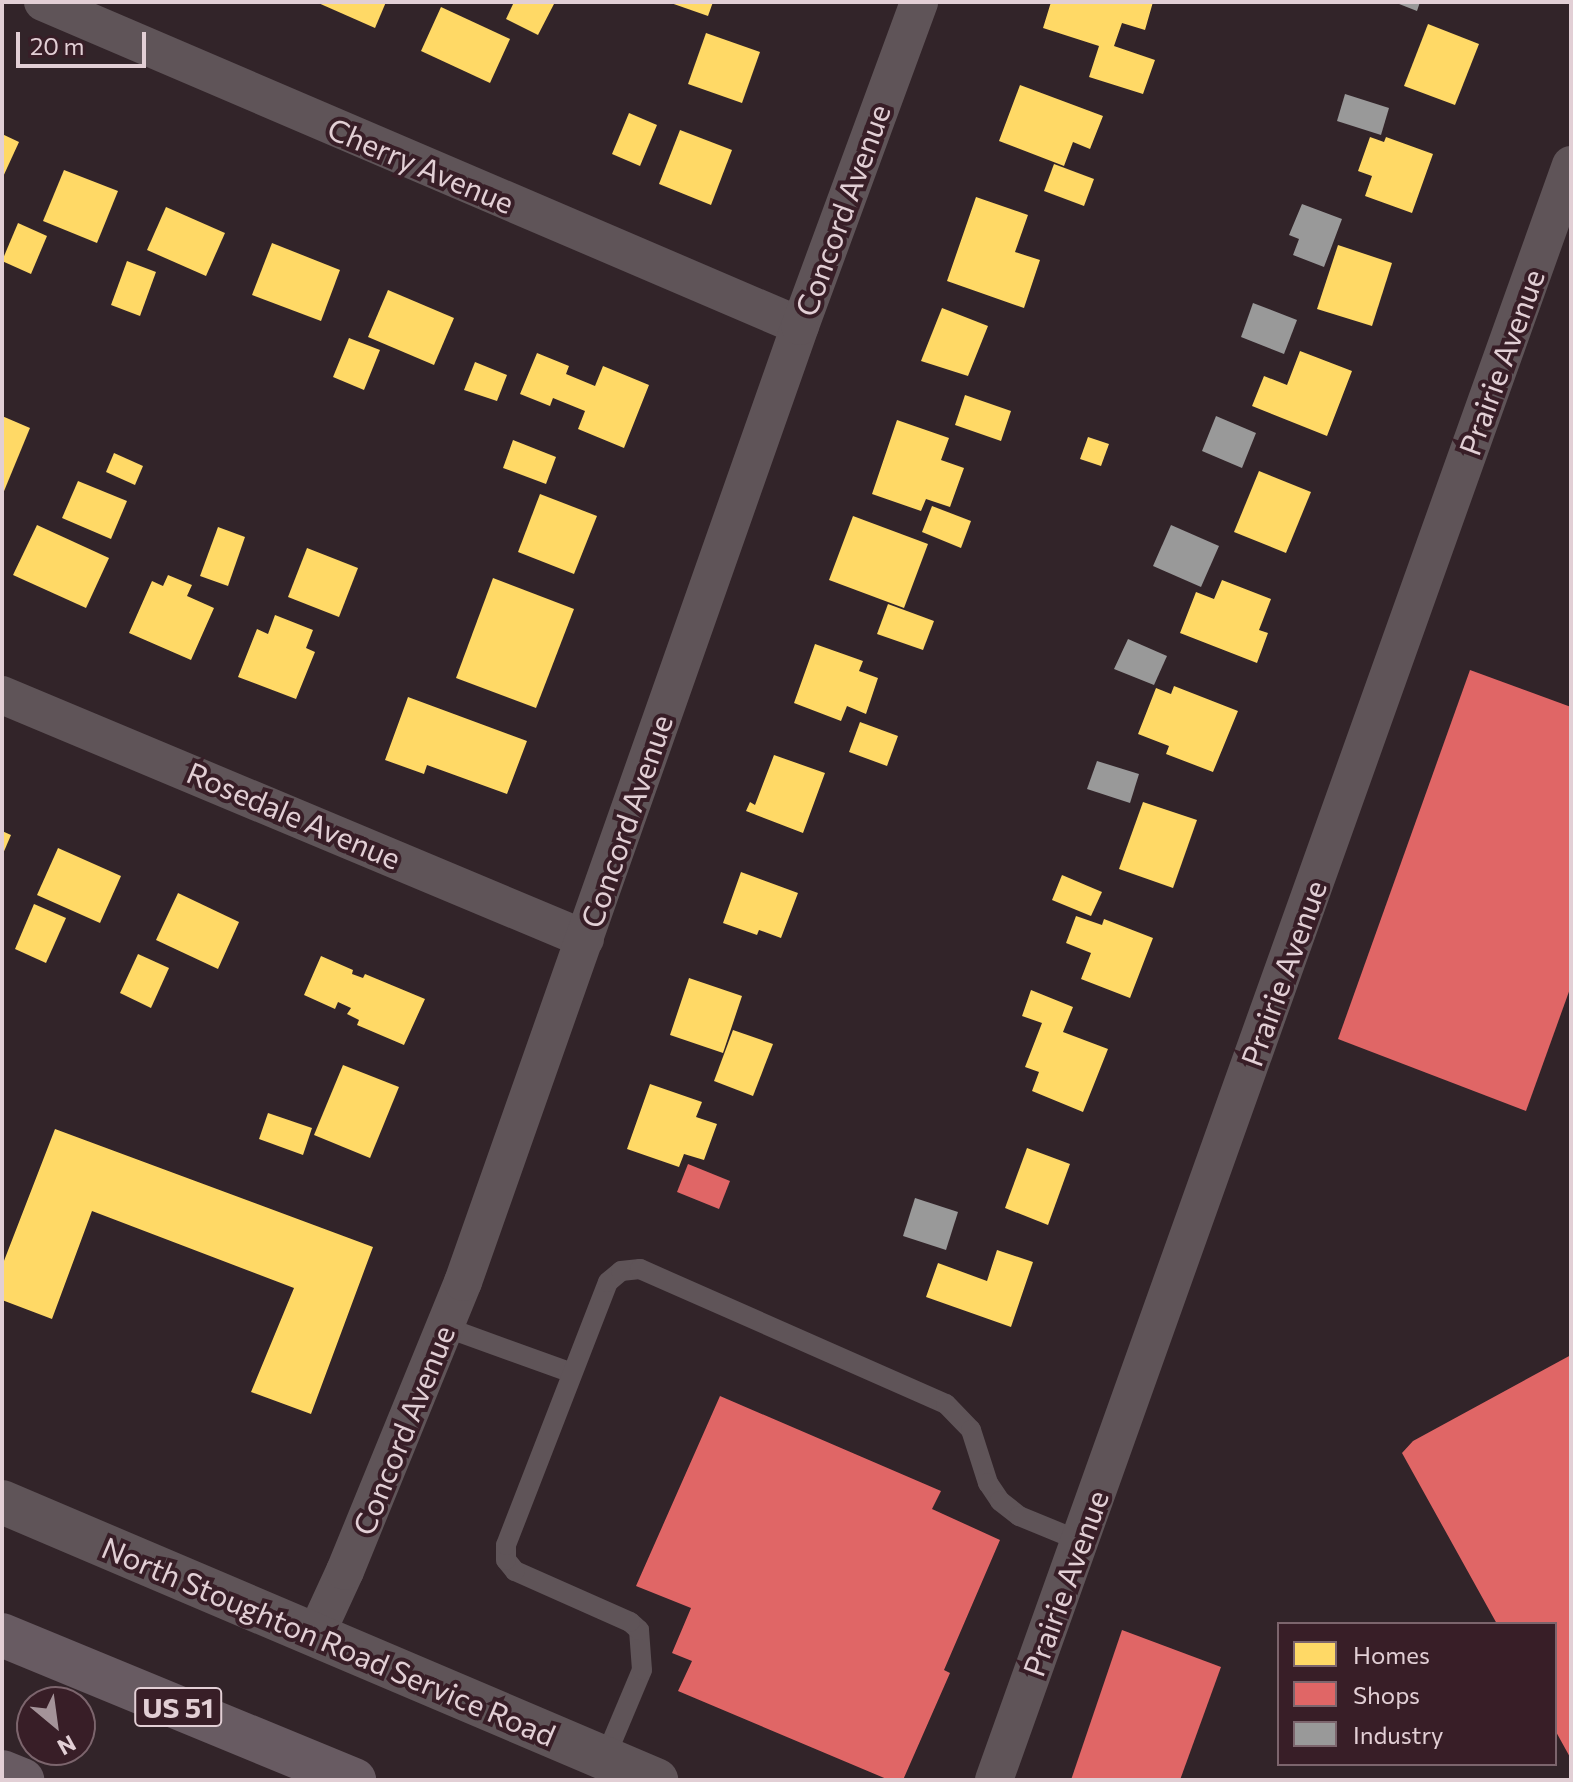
<!DOCTYPE html>
<style>
body{margin:0}
#map{position:relative;width:1573px;height:1782px;overflow:hidden;background:#322429;font-family:Commissioner,sans-serif}
div>[style]{position:absolute}
.homes>*{inset:0;background:#ffd966}
.shops>*{inset:0;background:#e06666}
.industry>*{inset:0;background:#999}
.lane>*{height:20px;margin:-10px;padding:0 10px;transform-origin:10px;border-radius:10px;background:#5f5458}
.street>*{height:38px;margin:-19px;padding:0 19px;transform-origin:19px;border-radius:19px;background:#5f5458}
.secondary>*{height:44px;margin:-22px;padding:0 22px;transform-origin:22px;border-radius:22px;background:#5f5458}
.primary>*{height:44px;margin:-22px;padding:0 22px;transform-origin:22px;border-radius:22px;background:#685b62}
span{translate:-50% -50%;white-space:nowrap;text-align:center;line-height:1.15;-webkit-text-stroke:8px #381e27;paint-order:stroke}
.shield-label span{padding:2px 6px;background:#381e27;border:2px solid;border-radius:6px;-webkit-text-stroke-width:0}
.shield-label{font-size:28px;color:#e2cfd5;font-weight:700}
.street-label{font-size:30px;color:#e2cfd5}
.frame{position:absolute;inset:0;border:4px solid #e2cfd5;pointer-events:none}
.legend{position:absolute;left:1277px;top:1622px;width:280px;height:144px;box-sizing:border-box;background:#381e27;border:2px solid #7c656d;margin:0;padding:10px 14px;list-style:none;font-size:24px;color:#e2cfd5}
.legend li{display:flex;align-items:center;gap:16px;height:40px}
.legend b{width:40px;border:2px solid #7c656d}
.north{position:absolute;left:16px;top:1686px;width:80px;height:80px;box-sizing:border-box;background:#381e27;border:2px solid #7c656d;border-radius:50%;rotate:151deg;font-size:22px;font-weight:700;line-height:32px;text-align:center;color:#e2cfd5}
.north::after{content:'';display:block;margin:auto;width:28px;height:36px;background:#a49399;clip-path:polygon(50% 0,100% 100%,50% 72%,0 100%)}
.scale{position:absolute;left:16px;top:32px;width:130px;height:36px;box-sizing:border-box;border:4px solid #e2cfd5;border-top:0;padding-left:10px;font-size:24px;line-height:28px;white-space:nowrap;color:#e2cfd5;-webkit-text-stroke:6px #381e27;paint-order:stroke}
</style>
<div id="map">
<div class="homes">
<div style="clip-path:polygon(316px 2px,386px 2px,375px 28px)"></div>
<div style="clip-path:polygon(514px 2px,555px 2px,538px 35px,506px 19px)"></div>
<div style="clip-path:polygon(668px 2px,713px 2px,708px 16px)"></div>
<div style="clip-path:polygon(1051px 2px,1153px 2px,1145px 30px,1122px 23px,1114px 46px,1155px 60px,1143px 94px,1089px 77px,1099px 46px,1043px 28px)"></div>
<div style="clip-path:polygon(441px 7px,510px 39px,490px 83px,421px 51px)"></div>
<div style="clip-path:polygon(1428px 24px,1479px 44px,1455px 105px,1404px 86px)"></div>
<div style="clip-path:polygon(706px 33px,760px 52px,742px 103px,688px 84px)"></div>
<div style="clip-path:polygon(1020px 85px,1103px 116px,1090px 149px,1073px 142px,1064px 166px,999px 141px)"></div>
<div style="clip-path:polygon(629px 113px,657px 125px,640px 166px,612px 154px)"></div>
<div style="clip-path:polygon(680px 130px,732px 150px,711px 205px,659px 184px)"></div>
<div style="clip-path:polygon(2px 134px,19px 142px,2px 179px)"></div>
<div style="clip-path:polygon(1370px 137px,1384px 142px,1386px 137px,1433px 154px,1412px 213px,1365px 196px,1372px 176px,1358px 171px)"></div>
<div style="clip-path:polygon(1054px 164px,1094px 179px,1084px 206px,1044px 191px)"></div>
<div style="clip-path:polygon(64px 170px,118px 191px,97px 243px,43px 221px)"></div>
<div style="clip-path:polygon(976px 197px,1028px 215px,1015px 252px,1040px 260px,1024px 308px,947px 281px)"></div>
<div style="clip-path:polygon(166px 207px,225px 233px,206px 276px,147px 250px)"></div>
<div style="clip-path:polygon(18px 223px,47px 236px,31px 274px,2px 261px)"></div>
<div style="clip-path:polygon(272px 243px,340px 270px,321px 321px,252px 295px)"></div>
<div style="clip-path:polygon(1338px 245px,1392px 263px,1372px 326px,1317px 309px)"></div>
<div style="clip-path:polygon(127px 261px,156px 272px,140px 316px,111px 305px)"></div>
<div style="clip-path:polygon(388px 290px,454px 318px,434px 365px,368px 337px)"></div>
<div style="clip-path:polygon(942px 308px,988px 326px,968px 376px,921px 361px)"></div>
<div style="clip-path:polygon(349px 338px,380px 350px,364px 390px,333px 377px)"></div>
<div style="clip-path:polygon(1300px 351px,1352px 371px,1327px 436px,1252px 406px,1264px 376px,1287px 385px)"></div>
<div style="clip-path:polygon(537px 353px,569px 366px,566px 374px,595px 386px,603px 366px,649px 385px,624px 448px,578px 429px,585px 411px,553px 398px,550px 406px,520px 394px)"></div>
<div style="clip-path:polygon(475px 362px,507px 375px,497px 401px,464px 390px)"></div>
<div style="clip-path:polygon(965px 395px,1011px 411px,1001px 441px,955px 425px)"></div>
<div style="clip-path:polygon(2px 416px,30px 428px,2px 496px)"></div>
<div style="clip-path:polygon(897px 420px,949px 438px,941px 460px,964px 468px,950px 507px,926px 499px,921px 511px,872px 494px)"></div>
<div style="clip-path:polygon(1088px 437px,1109px 444px,1101px 466px,1080px 459px)"></div>
<div style="clip-path:polygon(513px 440px,556px 457px,546px 484px,503px 468px)"></div>
<div style="clip-path:polygon(114px 453px,143px 466px,135px 485px,106px 472px)"></div>
<div style="clip-path:polygon(1259px 471px,1311px 492px,1286px 553px,1234px 532px)"></div>
<div style="clip-path:polygon(78px 481px,127px 501px,111px 539px,62px 518px)"></div>
<div style="clip-path:polygon(540px 494px,597px 516px,574px 574px,518px 552px)"></div>
<div style="clip-path:polygon(932px 506px,971px 521px,961px 548px,922px 532px)"></div>
<div style="clip-path:polygon(853px 516px,928px 544px,904px 608px,829px 580px)"></div>
<div style="clip-path:polygon(37px 525px,109px 558px,86px 608px,13px 575px)"></div>
<div style="clip-path:polygon(218px 527px,245px 537px,228px 586px,200px 576px)"></div>
<div style="clip-path:polygon(307px 548px,358px 568px,339px 617px,288px 597px)"></div>
<div style="clip-path:polygon(168px 575px,192px 585px,187px 596px,214px 608px,191px 660px,129px 633px,152px 581px,163px 586px)"></div>
<div style="clip-path:polygon(493px 578px,574px 609px,536px 708px,456px 678px)"></div>
<div style="clip-path:polygon(1222px 580px,1271px 599px,1259px 630px,1268px 633px,1257px 663px,1180px 633px,1196px 592px,1214px 599px)"></div>
<div style="clip-path:polygon(888px 604px,934px 621px,923px 650px,877px 634px)"></div>
<div style="clip-path:polygon(275px 615px,313px 630px,306px 648px,315px 652px,296px 699px,238px 677px,257px 629px,268px 634px)"></div>
<div style="clip-path:polygon(815px 644px,863px 661px,859px 671px,878px 678px,866px 714px,847px 706px,841px 721px,794px 703px)"></div>
<div style="clip-path:polygon(1174px 686px,1238px 711px,1213px 772px,1166px 754px,1169px 746px,1138px 734px,1156px 688px,1171px 694px)"></div>
<div style="clip-path:polygon(408px 697px,527px 741px,507px 794px,427px 765px,424px 774px,385px 760px)"></div>
<div style="clip-path:polygon(860px 722px,898px 736px,887px 766px,849px 752px)"></div>
<div style="clip-path:polygon(774px 755px,825px 773px,803px 833px,746px 811px,750px 802px,755px 805px)"></div>
<div style="clip-path:polygon(1143px 802px,1197px 820px,1173px 888px,1119px 869px)"></div>
<div style="clip-path:polygon(2px 831px,11px 835px,2px 856px)"></div>
<div style="clip-path:polygon(58px 848px,121px 876px,100px 923px,37px 895px)"></div>
<div style="clip-path:polygon(741px 872px,798px 893px,781px 938px,759px 930px,757px 935px,723px 923px)"></div>
<div style="clip-path:polygon(1062px 875px,1102px 892px,1091px 916px,1052px 900px)"></div>
<div style="clip-path:polygon(178px 893px,239px 922px,218px 969px,156px 940px)"></div>
<div style="clip-path:polygon(34px 904px,66px 918px,46px 963px,15px 949px)"></div>
<div style="clip-path:polygon(1076px 916px,1102px 925px,1104px 919px,1153px 938px,1130px 998px,1081px 979px,1091px 953px,1066px 943px)"></div>
<div style="clip-path:polygon(138px 954px,169px 968px,151px 1008px,120px 993px)"></div>
<div style="clip-path:polygon(321px 956px,353px 970px,352px 974px,363px 978px,365px 974px,425px 999px,404px 1045px,357px 1025px,359px 1020px,347px 1014px,351px 1008px,338px 1002px,335px 1009px,304px 995px)"></div>
<div style="clip-path:polygon(689px 978px,742px 996px,723px 1053px,670px 1035px)"></div>
<div style="clip-path:polygon(1031px 990px,1073px 1007px,1063px 1032px,1108px 1049px,1083px 1112px,1032px 1091px,1039px 1072px,1025px 1067px,1042px 1023px,1022px 1016px)"></div>
<div style="clip-path:polygon(733px 1030px,773px 1044px,753px 1096px,714px 1081px)"></div>
<div style="clip-path:polygon(343px 1065px,399px 1087px,370px 1158px,314px 1135px)"></div>
<div style="clip-path:polygon(650px 1084px,702px 1102px,696px 1117px,717px 1124px,704px 1160px,684px 1154px,679px 1167px,627px 1149px)"></div>
<div style="clip-path:polygon(268px 1113px,312px 1128px,303px 1155px,259px 1139px)"></div>
<div style="clip-path:polygon(55px 1129px,373px 1247px,311px 1414px,251px 1392px,294px 1288px,92px 1211px,52px 1319px,2px 1300px,2px 1266px)"></div>
<div style="clip-path:polygon(1027px 1148px,1070px 1164px,1048px 1225px,1005px 1208px)"></div>
<div style="clip-path:polygon(997px 1250px,1033px 1262px,1011px 1327px,926px 1297px,938px 1263px,987px 1281px)"></div>
</div>
<div class="shops">
<div style="clip-path:polygon(1470px 670px,1571px 707px,1571px 986px,1526px 1111px,1338px 1039px)"></div>
<div style="clip-path:polygon(688px 1164px,730px 1181px,719px 1209px,677px 1192px)"></div>
<div style="clip-path:polygon(1571px 1355px,1571px 1759px,1555px 1730px,1555px 1624px,1497px 1624px,1402px 1453px,1413px 1441px)"></div>
<div style="clip-path:polygon(720px 1396px,941px 1491px,932px 1509px,1000px 1540px,944px 1670px,950px 1673px,903px 1780px,889px 1780px,678px 1691px,692px 1661px,672px 1653px,691px 1608px,636px 1586px)"></div>
<div style="clip-path:polygon(1122px 1630px,1221px 1667px,1180px 1780px,1071px 1780px)"></div>
</div>
<div class="industry">
<div style="clip-path:polygon(1394px 2px,1420px 2px,1417px 11px)"></div>
<div style="clip-path:polygon(1345px 94px,1389px 108px,1381px 135px,1337px 121px)"></div>
<div style="clip-path:polygon(1302px 204px,1342px 219px,1324px 267px,1293px 255px,1299px 239px,1289px 235px)"></div>
<div style="clip-path:polygon(1253px 303px,1297px 320px,1284px 354px,1241px 337px)"></div>
<div style="clip-path:polygon(1216px 416px,1256px 433px,1242px 468px,1202px 451px)"></div>
<div style="clip-path:polygon(1171px 525px,1219px 546px,1201px 587px,1153px 566px)"></div>
<div style="clip-path:polygon(1128px 639px,1167px 656px,1154px 685px,1114px 669px)"></div>
<div style="clip-path:polygon(1097px 761px,1139px 774px,1130px 803px,1087px 789px)"></div>
<div style="clip-path:polygon(915px 1198px,958px 1212px,946px 1250px,903px 1236px)"></div>
</div>
<div class="lane">
<div style="left:445px;top:1327px;width:135px;rotate:19.9deg"></div>
<div style="left:605px;top:1758px;width:95px;rotate:-67.2deg"></div>
<div style="left:642px;top:1670px;width:40px;rotate:-94.3deg"></div>
<div style="left:639px;top:1630px;width:12px;rotate:-138deg"></div>
<div style="left:630px;top:1622px;width:126px;rotate:-156.1deg"></div>
<div style="left:515px;top:1571px;width:14px;rotate:-129deg"></div>
<div style="left:506px;top:1560px;width:15px;rotate:-90deg"></div>
<div style="left:506px;top:1545px;width:282px;rotate:-68.8deg"></div>
<div style="left:608px;top:1282px;width:17px;rotate:-40deg"></div>
<div style="left:621px;top:1271px;width:19px;rotate:-6deg"></div>
<div style="left:640px;top:1269px;width:334px;rotate:23.8deg"></div>
<div style="left:946px;top:1404px;width:36px;rotate:46deg"></div>
<div style="left:971px;top:1430px;width:56px;rotate:72.2deg"></div>
<div style="left:988px;top:1483px;width:22px;rotate:56deg"></div>
<div style="left:1000px;top:1501px;width:24px;rotate:38deg"></div>
<div style="left:1019px;top:1516px;width:66px;rotate:22.3deg"></div>
</div>
<div class="street">
<div style="left:43px;top:2px;width:823px;rotate:23.17deg"></div>
<div style="left:2px;top:695px;width:632px;rotate:22.71deg"></div>
<div style="left:316px;top:1634px;width:69px;rotate:-65.3deg"></div>
<div style="left:345px;top:1571px;width:312px;rotate:-67.8deg"></div>
<div style="left:463px;top:1282px;width:1014px;rotate:-70.58deg"></div>
<div style="left:800px;top:326px;width:345px;rotate:-69.8deg"></div>
<div style="left:994px;top:1780px;width:1715px;rotate:-70.34deg"></div>
</div>
<div class="secondary">
<div style="left:2px;top:1502px;width:711px;rotate:23.03deg"></div>
</div>
<div class="primary">
<div style="left:2px;top:1635px;width:381px;rotate:22.4deg"></div>
<div style="left:2px;top:1772px;width:22px;rotate:22deg"></div>
</div>
<div class="shield-label">
<span style="left:178px;top:1707px">US 51</span>
</div>
<div class="street-label">
<span style="left:421px;top:165px;rotate:23deg">Cherry Avenue</span>
<span style="left:842px;top:210px;rotate:-70deg">Concord Avenue</span>
<span style="left:1501px;top:362px;rotate:-70deg">Prairie Avenue</span>
<span style="left:294px;top:815px;rotate:23deg">Rosedale Avenue</span>
<span style="left:626px;top:821px;rotate:-71deg">Concord Avenue</span>
<span style="left:1283px;top:973px;rotate:-70deg">Prairie Avenue</span>
<span style="left:403px;top:1430px;rotate:-68deg">Concord Avenue</span>
<span style="left:1065px;top:1583px;rotate:-70deg">Prairie Avenue</span>
<span style="left:329px;top:1641px;rotate:23deg">North Stoughton Road Service Road</span>
</div>
<div class="frame"></div>
<ul class="legend">
<li><b style="height:22px;background:#ffd966"></b>Homes</li>
<li><b style="height:22px;background:#e06666"></b>Shops</li>
<li><b style="height:22px;background:#999"></b>Industry</li>
</ul>
<div class="north">N</div>
<div class="scale">20 m</div>
</div>
